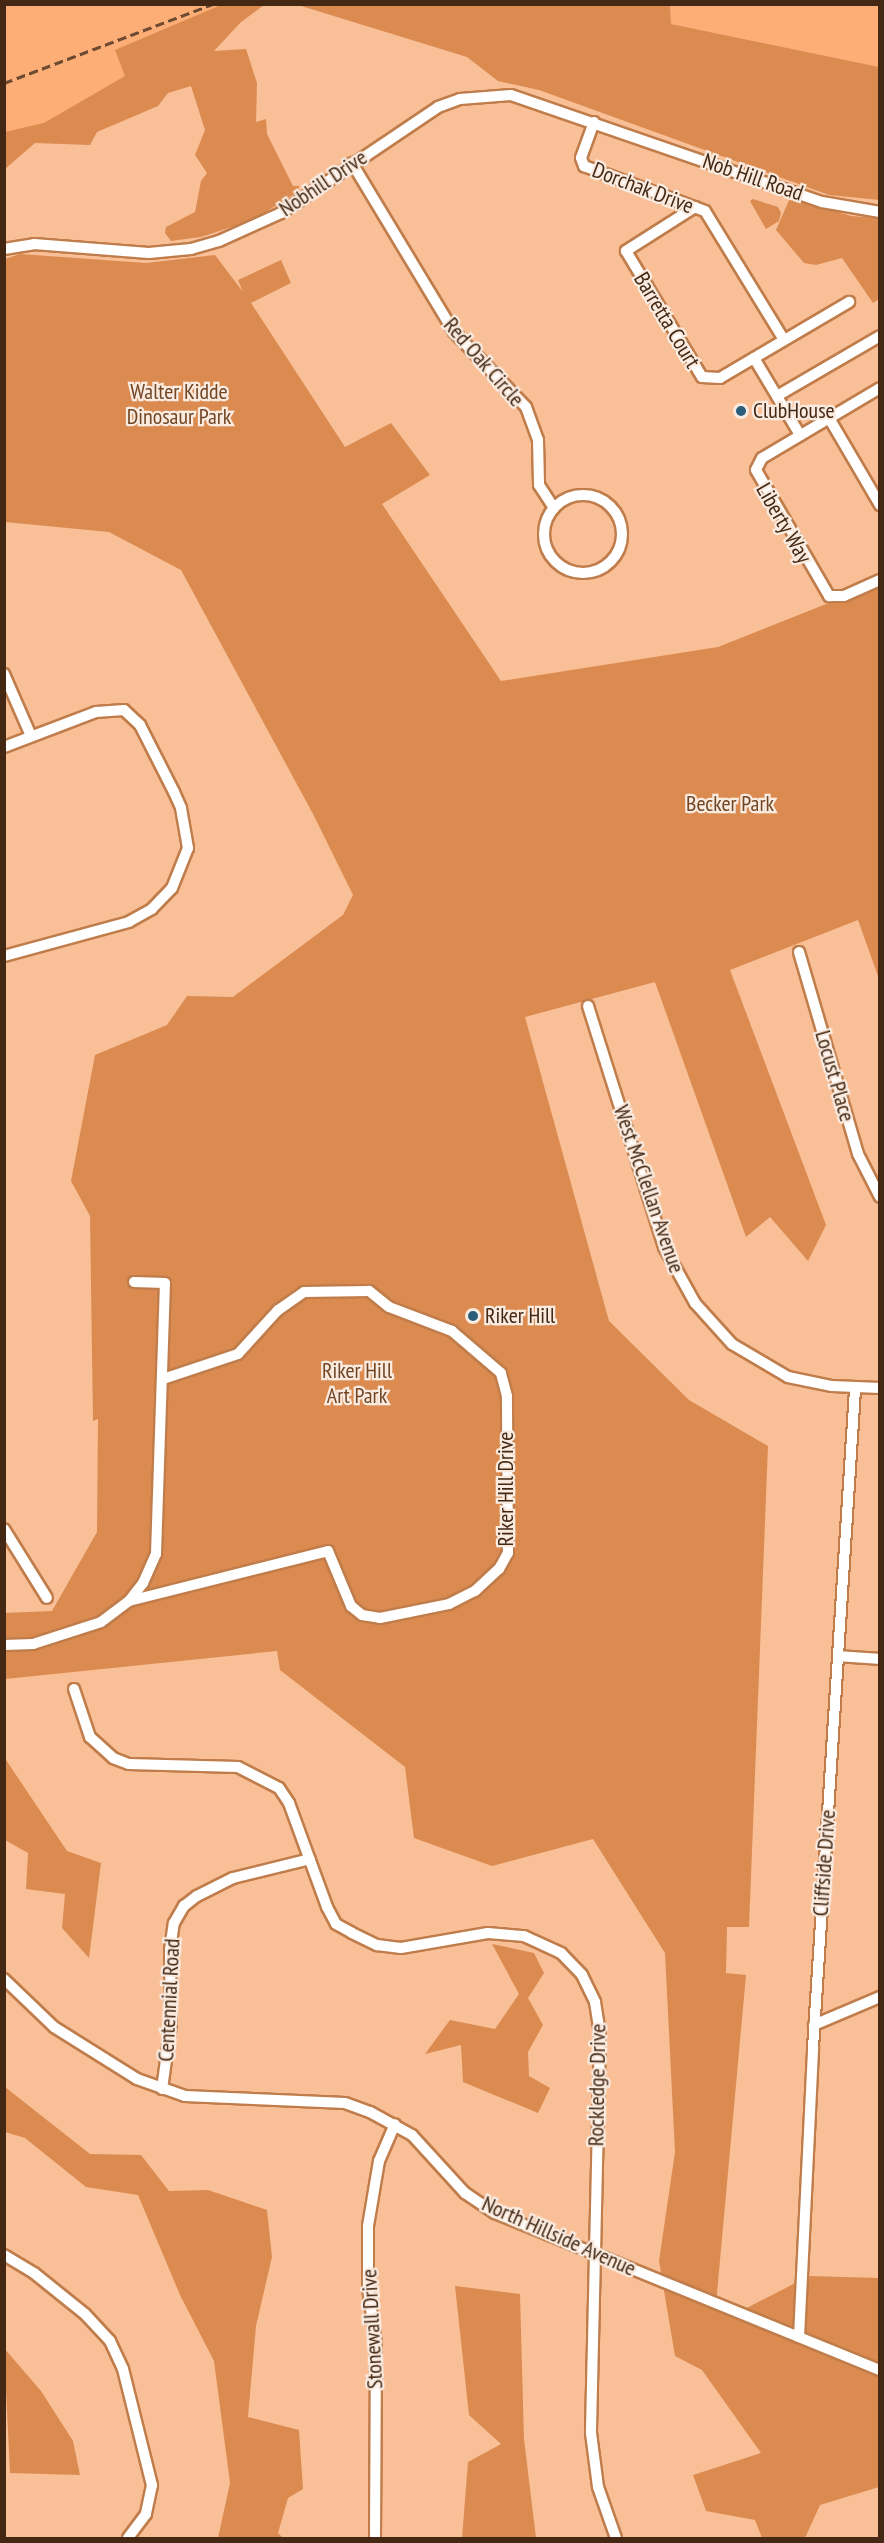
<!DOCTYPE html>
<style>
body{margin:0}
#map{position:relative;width:884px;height:2543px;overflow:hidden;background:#f9bf97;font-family:"PT Sans Narrow",sans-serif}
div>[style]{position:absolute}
.built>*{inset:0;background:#fcae76}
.green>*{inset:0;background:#db8b50}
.roads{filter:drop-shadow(2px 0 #c07d4b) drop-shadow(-2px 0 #c07d4b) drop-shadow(0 2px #c07d4b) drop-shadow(0 -2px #c07d4b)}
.minor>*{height:10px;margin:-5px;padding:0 5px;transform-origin:5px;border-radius:5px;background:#fff}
.minor>.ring{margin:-5px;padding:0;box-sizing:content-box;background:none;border:10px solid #fff;border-radius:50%}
.rail>*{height:3px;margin-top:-1.5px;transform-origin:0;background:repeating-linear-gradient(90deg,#6d4a31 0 9px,transparent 0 13.5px)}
.dots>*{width:16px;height:16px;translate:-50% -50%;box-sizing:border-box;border:3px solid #faebe1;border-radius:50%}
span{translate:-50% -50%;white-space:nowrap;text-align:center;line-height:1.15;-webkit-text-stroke:4.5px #faebe1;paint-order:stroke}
.street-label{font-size:22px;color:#442813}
.park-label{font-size:22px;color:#724523}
.poi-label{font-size:22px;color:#442813}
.left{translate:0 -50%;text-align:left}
.frame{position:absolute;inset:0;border:6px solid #442813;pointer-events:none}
</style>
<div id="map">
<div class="built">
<div style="clip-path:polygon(4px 5px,263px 5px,5px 147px)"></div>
<div style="clip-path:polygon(670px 5px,879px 5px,879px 67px,671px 24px)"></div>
</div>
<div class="green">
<div style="clip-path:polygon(221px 5px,264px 5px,241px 22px,214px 51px,246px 49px,257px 83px,256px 122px,266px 119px,267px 134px,293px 186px,299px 186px,299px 191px,253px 220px,201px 237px,171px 241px,165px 233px,166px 227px,195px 212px,201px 181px,207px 173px,195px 155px,205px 130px,191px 86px,168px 93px,158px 106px,97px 132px,90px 145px,35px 143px,5px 169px,5px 132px,44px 123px,125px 76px,115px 50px)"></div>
<div style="clip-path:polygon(298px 5px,670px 5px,671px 24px,879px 67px,879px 200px,829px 195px,539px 90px,498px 81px,467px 57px)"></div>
<div style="clip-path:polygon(790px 198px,851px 216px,879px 218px,879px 299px,873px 303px,842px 258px,816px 265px,804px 263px,776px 230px)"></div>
<div style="clip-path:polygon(753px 199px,778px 207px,781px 213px,779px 221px,766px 229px,750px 201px)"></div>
<div style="clip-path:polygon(20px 254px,146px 263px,215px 255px,243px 292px,238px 280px,281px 260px,291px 283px,251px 303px,345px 447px,391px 423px,430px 475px,382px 504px,501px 681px,718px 647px,879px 583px,879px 979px,858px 920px,730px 970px,826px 1225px,808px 1261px,770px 1217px,746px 1237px,655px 982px,525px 1017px,609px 1321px,689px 1400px,768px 1446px,749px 1927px,727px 1927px,726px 1973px,746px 1975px,716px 2304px,737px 2313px,809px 2276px,879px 2278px,879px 2487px,820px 2505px,805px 2538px,762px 2538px,755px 2520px,706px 2511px,693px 2475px,761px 2453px,702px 2370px,675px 2356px,659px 2261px,675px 2152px,665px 1953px,593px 1839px,492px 1866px,414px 1838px,405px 1767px,280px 1670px,277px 1651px,5px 1679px,4px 1613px,52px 1611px,97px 1532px,98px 1419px,93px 1421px,90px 1216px,71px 1181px,95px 1055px,167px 1025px,187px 996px,233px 997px,343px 915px,353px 895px,313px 814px,181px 570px,109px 532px,5px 522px,5px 259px)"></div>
<div style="clip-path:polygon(4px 1757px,67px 1851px,101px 1863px,89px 1958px,62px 1928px,65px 1894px,26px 1889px,28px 1853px,5px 1840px)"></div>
<div style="clip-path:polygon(492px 1944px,534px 1953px,544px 1973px,528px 1998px,543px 2025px,528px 2052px,529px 2076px,550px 2088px,538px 2113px,463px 2082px,461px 2045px,425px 2054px,450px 2020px,495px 2029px,519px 1994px)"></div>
<div style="clip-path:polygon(5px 2087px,90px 2154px,141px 2155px,169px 2191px,208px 2190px,267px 2210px,272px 2257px,256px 2326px,248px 2417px,299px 2430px,303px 2489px,288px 2498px,278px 2533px,283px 2538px,218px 2538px,230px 2483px,214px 2361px,180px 2295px,138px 2195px,86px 2187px,25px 2138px,5px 2132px)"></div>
<div style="clip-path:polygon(455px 2286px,520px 2294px,524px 2439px,536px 2538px,462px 2538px,468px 2462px,501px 2444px,469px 2415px)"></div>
<div style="clip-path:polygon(4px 2348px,41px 2391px,73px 2441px,80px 2475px,10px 2473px)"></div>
</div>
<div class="roads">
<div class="minor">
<div style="left:594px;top:122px;width:38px;rotate:110deg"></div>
<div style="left:581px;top:158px;width:9px;rotate:69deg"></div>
<div style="left:584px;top:166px;width:129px;rotate:20.4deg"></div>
<div style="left:705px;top:211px;width:151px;rotate:58.5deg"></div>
<div style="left:352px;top:163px;width:197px;rotate:58.9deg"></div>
<div style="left:454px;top:332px;width:104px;rotate:46.2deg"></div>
<div style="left:526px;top:407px;width:35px;rotate:70deg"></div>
<div style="left:538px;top:440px;width:45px;rotate:88.7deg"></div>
<div style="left:539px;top:485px;width:27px;rotate:57deg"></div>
<div style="left:695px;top:207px;width:82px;rotate:147.5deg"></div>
<div style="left:626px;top:251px;width:147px;rotate:58.9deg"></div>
<div style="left:702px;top:377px;width:18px;rotate:3deg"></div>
<div style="left:720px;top:378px;width:150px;rotate:-30.5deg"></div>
<div style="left:4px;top:249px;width:30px;rotate:-9deg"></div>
<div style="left:34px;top:244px;width:115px;rotate:4.5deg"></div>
<div style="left:149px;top:253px;width:42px;rotate:-5.4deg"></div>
<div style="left:191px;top:249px;width:29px;rotate:-16deg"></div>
<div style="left:219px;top:241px;width:68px;rotate:-24.3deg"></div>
<div style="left:281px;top:213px;width:189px;rotate:-34deg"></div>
<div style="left:438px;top:107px;width:23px;rotate:-20deg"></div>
<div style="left:460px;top:99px;width:51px;rotate:-4.5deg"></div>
<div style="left:511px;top:95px;width:329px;rotate:19deg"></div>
<div style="left:822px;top:202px;width:59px;rotate:9.8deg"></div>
<div style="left:754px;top:358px;width:90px;rotate:59.1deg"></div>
<div style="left:880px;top:388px;width:137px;rotate:149.3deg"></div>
<div style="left:762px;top:458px;width:13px;rotate:117deg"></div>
<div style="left:756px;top:470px;width:146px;rotate:59.9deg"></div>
<div style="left:829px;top:596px;width:15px"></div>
<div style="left:844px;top:596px;width:39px;rotate:-24deg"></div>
<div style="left:777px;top:396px;width:119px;rotate:-30.2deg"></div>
<div style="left:829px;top:418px;width:101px;rotate:59.6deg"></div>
<div class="ring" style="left:544px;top:495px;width:68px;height:68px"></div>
<div style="left:4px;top:674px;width:68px;rotate:66.5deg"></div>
<div style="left:4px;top:747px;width:98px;rotate:-20.8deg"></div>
<div style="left:96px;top:712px;width:28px;rotate:-4deg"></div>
<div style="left:124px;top:710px;width:22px;rotate:43deg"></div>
<div style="left:140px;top:725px;width:75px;rotate:63.1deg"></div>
<div style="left:174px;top:792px;width:17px;rotate:66deg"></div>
<div style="left:181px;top:808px;width:41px;rotate:80.1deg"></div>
<div style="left:188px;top:848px;width:43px;rotate:111.8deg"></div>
<div style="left:172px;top:888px;width:29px;rotate:134deg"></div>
<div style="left:152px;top:909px;width:26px;rotate:151deg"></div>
<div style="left:129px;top:922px;width:130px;rotate:164.8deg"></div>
<div style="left:799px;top:952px;width:210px;rotate:73.7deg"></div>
<div style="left:858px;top:1154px;width:48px;rotate:62.9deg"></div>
<div style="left:588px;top:1006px;width:253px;rotate:72.5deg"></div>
<div style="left:664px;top:1247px;width:64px;rotate:61deg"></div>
<div style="left:695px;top:1303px;width:55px;rotate:47.9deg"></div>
<div style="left:732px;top:1344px;width:65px;rotate:30.5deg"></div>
<div style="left:788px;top:1377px;width:45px;rotate:11.6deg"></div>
<div style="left:832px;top:1386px;width:48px;rotate:2.4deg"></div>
<div style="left:4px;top:1529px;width:81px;rotate:58.1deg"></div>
<div style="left:129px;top:1601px;width:205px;rotate:-14.1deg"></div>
<div style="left:328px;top:1551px;width:60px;rotate:67.3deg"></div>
<div style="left:351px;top:1606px;width:14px;rotate:39deg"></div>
<div style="left:362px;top:1615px;width:18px;rotate:9deg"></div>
<div style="left:380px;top:1618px;width:70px;rotate:-11.5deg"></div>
<div style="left:449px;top:1604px;width:29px;rotate:-27deg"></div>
<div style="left:475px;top:1591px;width:33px;rotate:-43deg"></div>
<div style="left:499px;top:1569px;width:18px;rotate:-61deg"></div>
<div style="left:508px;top:1553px;width:157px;rotate:-90.4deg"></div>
<div style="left:507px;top:1396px;width:24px;rotate:-105deg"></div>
<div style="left:501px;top:1373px;width:65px;rotate:-139.4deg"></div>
<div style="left:452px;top:1331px;width:67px;rotate:-159.1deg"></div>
<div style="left:389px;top:1307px;width:26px;rotate:-141deg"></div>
<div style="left:369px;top:1291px;width:65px;rotate:179.1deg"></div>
<div style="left:304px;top:1292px;width:32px;rotate:145deg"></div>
<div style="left:278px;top:1310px;width:59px;rotate:132.3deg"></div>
<div style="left:238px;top:1354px;width:79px;rotate:161.6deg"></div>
<div style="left:4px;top:1645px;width:29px;rotate:-2deg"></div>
<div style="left:33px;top:1644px;width:71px;rotate:-17.9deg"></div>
<div style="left:101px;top:1622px;width:35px;rotate:-37deg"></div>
<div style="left:129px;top:1601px;width:23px;rotate:-52deg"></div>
<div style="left:143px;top:1583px;width:32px;rotate:-66deg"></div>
<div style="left:156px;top:1554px;width:271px;rotate:-88.1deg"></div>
<div style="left:165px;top:1283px;width:31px;rotate:-178deg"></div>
<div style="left:838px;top:1656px;width:42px;rotate:4.1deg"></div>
<div style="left:74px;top:1689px;width:51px;rotate:71.6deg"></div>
<div style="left:90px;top:1737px;width:31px;rotate:42deg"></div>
<div style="left:113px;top:1758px;width:17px;rotate:21deg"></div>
<div style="left:129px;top:1764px;width:109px;rotate:1.6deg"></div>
<div style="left:238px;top:1767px;width:46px;rotate:27.1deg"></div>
<div style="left:279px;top:1788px;width:18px;rotate:56deg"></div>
<div style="left:289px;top:1803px;width:111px;rotate:69.9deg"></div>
<div style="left:327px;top:1907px;width:19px;rotate:62deg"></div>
<div style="left:336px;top:1924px;width:18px;rotate:29deg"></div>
<div style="left:352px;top:1933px;width:28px;rotate:26deg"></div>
<div style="left:377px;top:1945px;width:24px;rotate:7deg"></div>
<div style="left:401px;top:1948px;width:88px;rotate:-9.8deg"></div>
<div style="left:488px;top:1933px;width:36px;rotate:5deg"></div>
<div style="left:524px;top:1936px;width:41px;rotate:24.7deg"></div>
<div style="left:561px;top:1953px;width:30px;rotate:46deg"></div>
<div style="left:582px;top:1975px;width:30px;rotate:64deg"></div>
<div style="left:595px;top:2002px;width:31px;rotate:81deg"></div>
<div style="left:600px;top:2033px;width:400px;rotate:91.3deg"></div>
<div style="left:591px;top:2433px;width:54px;rotate:82.6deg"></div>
<div style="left:598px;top:2487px;width:54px;rotate:70.6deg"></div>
<div style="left:4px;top:1979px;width:69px;rotate:43.8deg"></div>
<div style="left:54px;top:2027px;width:98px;rotate:32.1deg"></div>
<div style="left:137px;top:2079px;width:51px;rotate:19.5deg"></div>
<div style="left:185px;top:2096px;width:160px;rotate:2.5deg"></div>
<div style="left:345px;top:2103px;width:27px;rotate:20deg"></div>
<div style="left:370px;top:2112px;width:48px;rotate:28.7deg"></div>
<div style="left:412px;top:2135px;width:79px;rotate:47.6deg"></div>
<div style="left:465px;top:2193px;width:36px;rotate:34deg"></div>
<div style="left:495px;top:2213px;width:416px;rotate:22.2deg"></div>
<div style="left:814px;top:2025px;width:72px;rotate:-23deg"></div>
<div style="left:162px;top:2089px;width:66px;rotate:-82.1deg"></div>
<div style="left:171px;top:2024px;width:74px;rotate:-90.8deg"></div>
<div style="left:170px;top:1950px;width:27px;rotate:-82deg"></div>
<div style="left:174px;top:1923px;width:20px;rotate:-60deg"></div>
<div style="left:184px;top:1906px;width:16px;rotate:-38deg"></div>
<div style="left:197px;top:1896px;width:40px;rotate:-26.6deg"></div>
<div style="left:233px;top:1878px;width:79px;rotate:-13.9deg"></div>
<div style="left:4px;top:2255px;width:35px;rotate:31deg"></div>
<div style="left:34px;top:2273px;width:65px;rotate:38.8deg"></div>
<div style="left:85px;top:2314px;width:37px;rotate:47deg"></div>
<div style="left:110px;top:2341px;width:31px;rotate:65deg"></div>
<div style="left:123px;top:2369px;width:120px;rotate:76deg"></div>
<div style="left:152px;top:2485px;width:30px;rotate:102deg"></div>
<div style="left:146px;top:2514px;width:30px;rotate:127deg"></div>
<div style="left:799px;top:2337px;width:289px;rotate:-87.2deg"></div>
<div style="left:813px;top:2048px;width:660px;rotate:-86.35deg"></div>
<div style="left:375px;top:2538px;width:194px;rotate:-89.7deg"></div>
<div style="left:376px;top:2344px;width:57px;rotate:-98.1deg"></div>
<div style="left:368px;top:2288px;width:62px;rotate:-90deg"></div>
<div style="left:368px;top:2226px;width:66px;rotate:-80.4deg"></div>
<div style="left:379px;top:2161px;width:40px;rotate:-66.6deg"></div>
</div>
</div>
<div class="rail">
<div style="left:4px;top:83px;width:223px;rotate:-20.7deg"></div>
</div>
<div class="dots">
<div style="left:741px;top:411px;background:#2a5d7a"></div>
<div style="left:473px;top:1316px;background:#2a5d7a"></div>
</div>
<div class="street-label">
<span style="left:753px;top:177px;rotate:19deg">Nob Hill Road</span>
<span style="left:323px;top:183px;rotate:-34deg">Nobhill Drive</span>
<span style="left:643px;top:188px;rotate:21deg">Dorchak Drive</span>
<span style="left:667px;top:320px;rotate:59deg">Barretta Court</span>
<span style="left:484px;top:362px;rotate:49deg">Red Oak Circle</span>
<span style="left:784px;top:523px;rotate:60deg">Liberty Way</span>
<span style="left:835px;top:1076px;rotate:74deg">Locust Place</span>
<span style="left:649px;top:1189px;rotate:71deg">West McClellan Avenue</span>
<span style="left:506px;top:1489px;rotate:-90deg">Riker Hill Drive</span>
<span style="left:824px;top:1863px;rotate:-86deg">Cliffside Drive</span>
<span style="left:169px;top:2000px;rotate:-87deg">Centennial Road</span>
<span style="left:597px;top:2085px;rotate:-89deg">Rockledge Drive</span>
<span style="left:559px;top:2236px;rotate:24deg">North Hillside Avenue</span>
<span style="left:372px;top:2329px;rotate:-93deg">Stonewall Drive</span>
</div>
<div class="park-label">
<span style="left:179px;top:404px">Walter Kidde<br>Dinosaur Park</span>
<span style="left:730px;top:804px">Becker Park</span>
<span style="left:357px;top:1383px">Riker Hill<br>Art Park</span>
</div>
<div class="poi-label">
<span class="left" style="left:753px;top:411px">ClubHouse</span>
<span class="left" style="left:485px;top:1316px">Riker Hill</span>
</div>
<div class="frame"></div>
</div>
